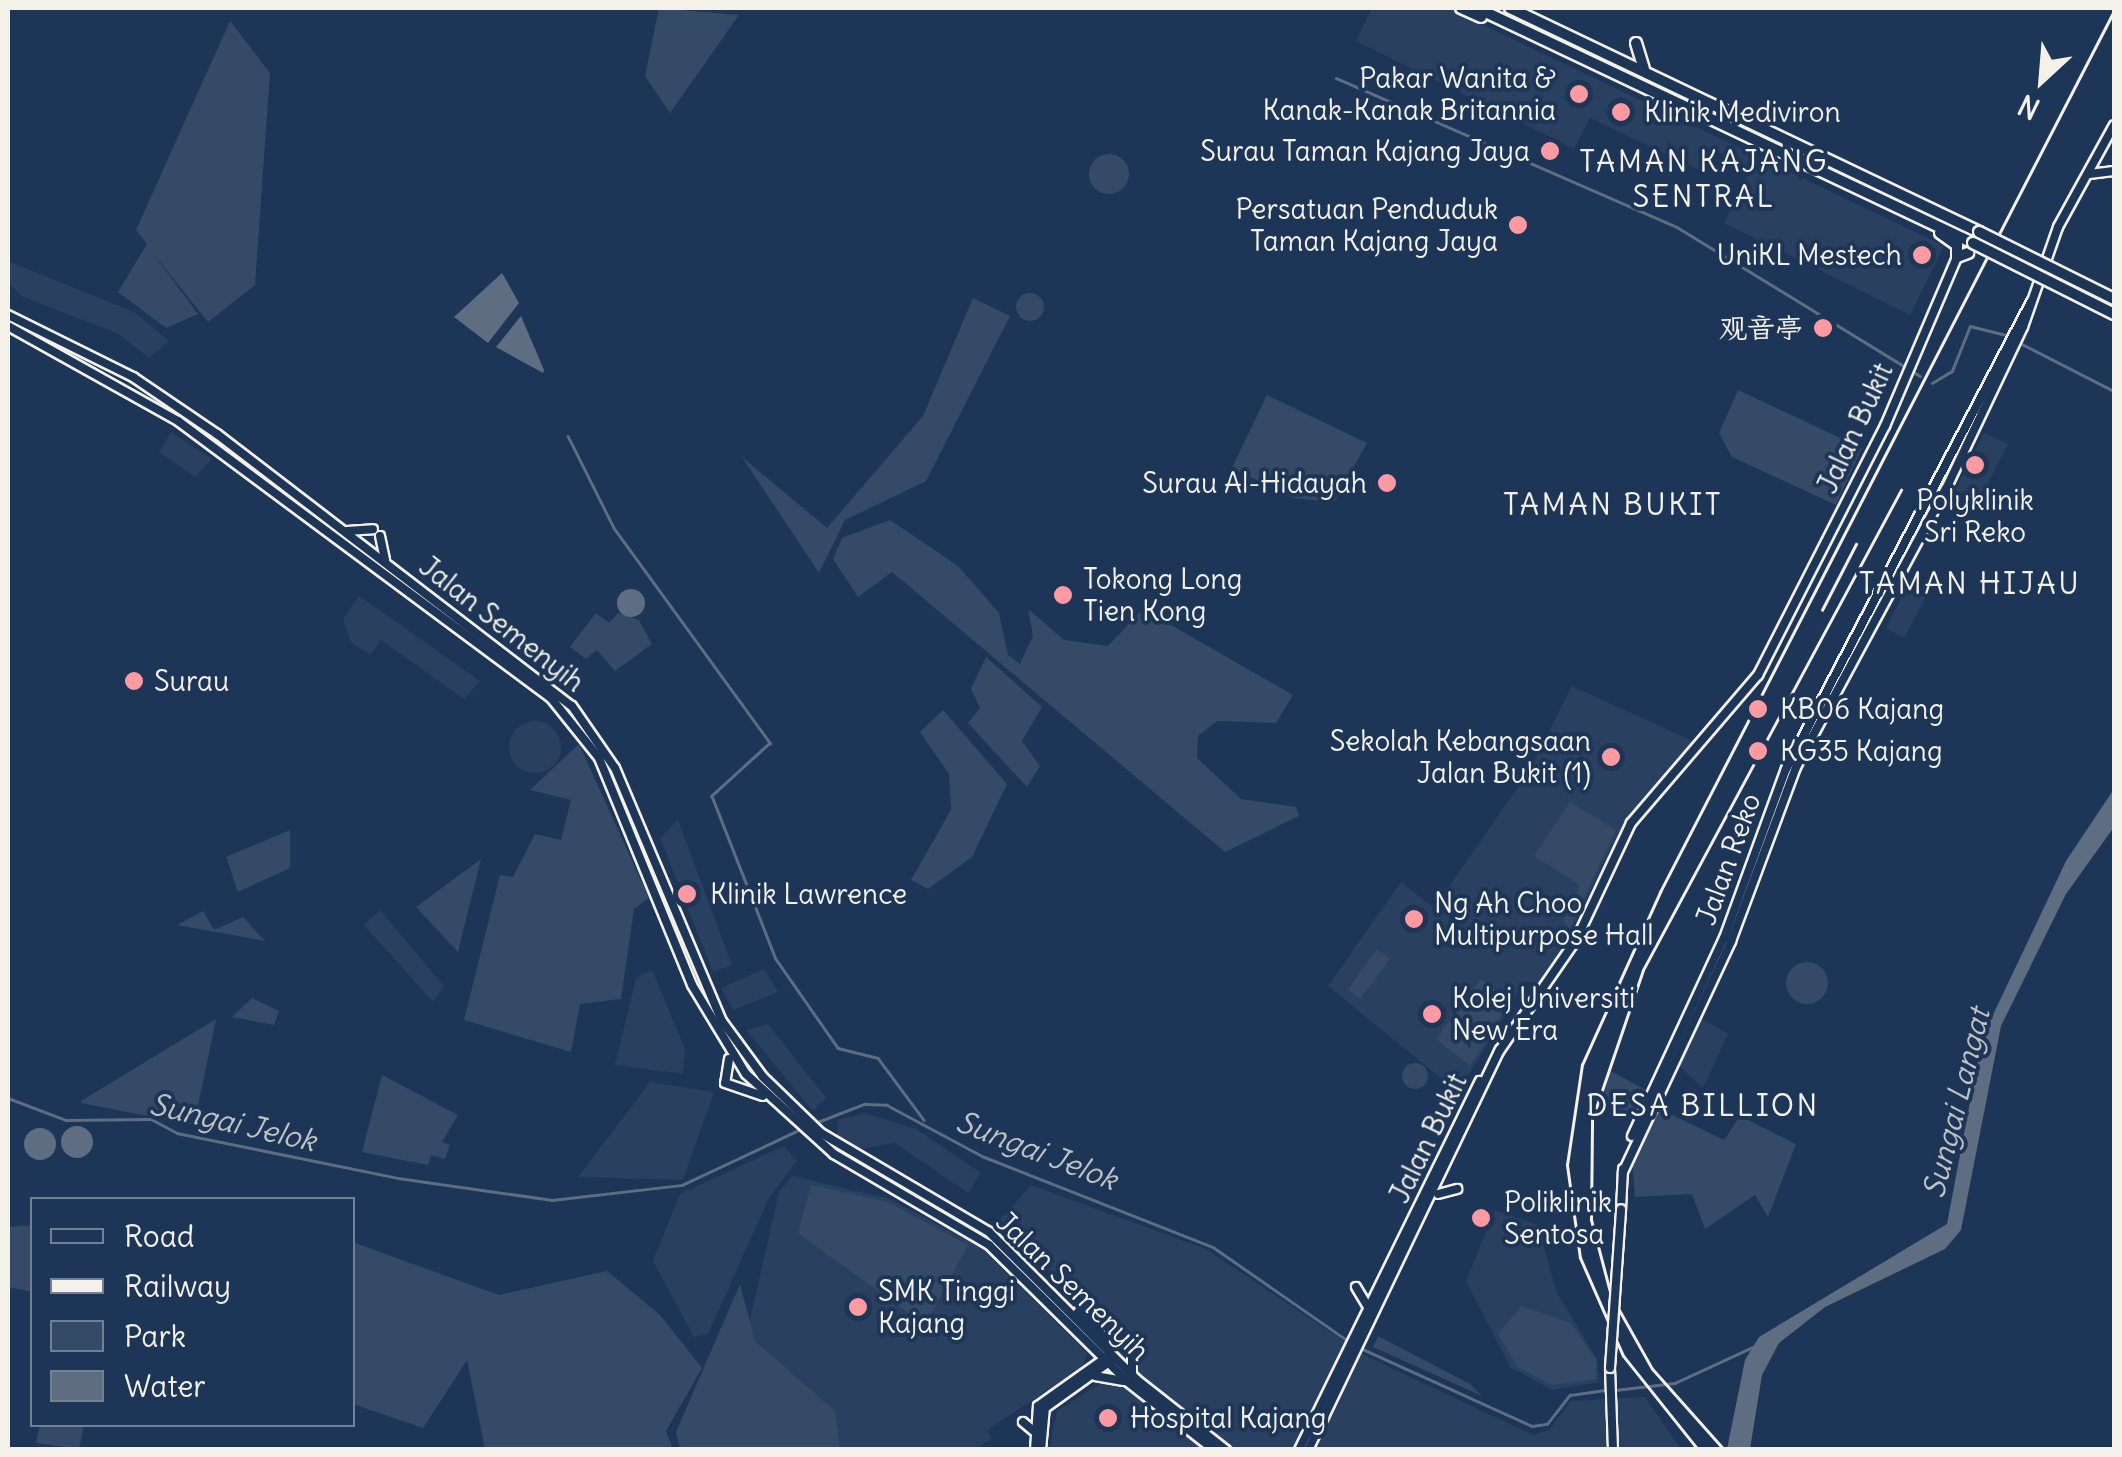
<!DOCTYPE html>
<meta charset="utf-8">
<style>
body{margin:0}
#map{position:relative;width:2122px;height:1457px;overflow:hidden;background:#1d3557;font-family:Delius,"LXGW WenKai TC",sans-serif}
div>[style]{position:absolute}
.built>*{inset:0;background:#2a4060}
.round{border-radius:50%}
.green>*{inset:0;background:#354a67}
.water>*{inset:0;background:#5e6d82}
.stream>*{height:2.5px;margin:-1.25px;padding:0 1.25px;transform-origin:1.25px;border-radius:1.25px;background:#5e6d82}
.roads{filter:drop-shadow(2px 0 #f4f1e8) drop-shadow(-2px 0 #f4f1e8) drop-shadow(0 2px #f4f1e8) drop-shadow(0 -2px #f4f1e8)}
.major>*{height:8px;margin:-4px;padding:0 4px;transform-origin:4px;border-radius:4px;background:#1d3557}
.highway>*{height:10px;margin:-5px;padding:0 5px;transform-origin:5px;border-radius:5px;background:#1d3557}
.rail>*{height:2.5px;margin:-1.25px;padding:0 1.25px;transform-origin:1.25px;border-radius:1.25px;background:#f4f1e8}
.bridges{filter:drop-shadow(2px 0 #f4f1e8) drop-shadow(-2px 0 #f4f1e8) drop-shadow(0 2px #f4f1e8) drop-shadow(0 -2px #f4f1e8)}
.major-bridge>*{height:8px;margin:-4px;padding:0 4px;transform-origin:4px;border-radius:4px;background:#1d3557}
.highway-bridge>*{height:10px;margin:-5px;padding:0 5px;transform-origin:5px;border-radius:5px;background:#1d3557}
.dots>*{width:28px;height:28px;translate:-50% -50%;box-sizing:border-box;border:5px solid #1d3557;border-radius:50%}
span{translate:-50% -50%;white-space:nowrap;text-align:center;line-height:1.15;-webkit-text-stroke:8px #1d3557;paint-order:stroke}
.poi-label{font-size:28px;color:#f4f1e8}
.right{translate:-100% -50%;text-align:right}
.left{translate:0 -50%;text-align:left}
.street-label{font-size:28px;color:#f4f1e8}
.neighbourhood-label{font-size:30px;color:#f4f1e8;letter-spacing:2.5px}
.water-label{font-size:30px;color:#c0c3c4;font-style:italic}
.frame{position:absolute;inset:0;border:10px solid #f4f1e8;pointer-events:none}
.legend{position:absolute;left:30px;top:1197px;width:325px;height:230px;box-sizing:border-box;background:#1d3557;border:2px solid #738091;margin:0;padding:12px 18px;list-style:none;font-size:30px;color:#f4f1e8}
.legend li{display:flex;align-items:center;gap:20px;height:50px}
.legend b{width:50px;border:2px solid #738091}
.north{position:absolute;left:1992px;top:30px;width:100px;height:100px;-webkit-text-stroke:8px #1d3557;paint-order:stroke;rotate:206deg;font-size:28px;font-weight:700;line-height:40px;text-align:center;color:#f4f1e8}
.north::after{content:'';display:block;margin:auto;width:35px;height:45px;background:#f4f1e8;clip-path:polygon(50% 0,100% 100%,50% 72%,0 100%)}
</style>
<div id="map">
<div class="built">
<div style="clip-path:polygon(1372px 8px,1448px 8px,1944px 246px,1910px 315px,1724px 223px,1751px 168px,1710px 148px,1699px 170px,1590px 118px,1574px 149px,1356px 41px)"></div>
<div style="clip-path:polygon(8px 261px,134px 312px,169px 341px,149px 358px,117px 333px,23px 297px,8px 282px)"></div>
<div style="clip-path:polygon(171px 432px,212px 459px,195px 477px,159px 452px)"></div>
<div style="clip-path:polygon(1984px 433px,2008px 444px,1978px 503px,1955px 491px)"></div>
<div style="clip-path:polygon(1911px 580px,1930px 589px,1904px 638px,1886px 628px)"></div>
<div style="clip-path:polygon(359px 596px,480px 681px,464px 699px,381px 640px,370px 655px,351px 642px,343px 619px)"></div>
<div style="clip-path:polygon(1572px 686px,1699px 744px,1625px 819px,1569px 935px,1538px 984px,1525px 981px,1458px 1092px,1328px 986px,1401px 882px,1434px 908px,1530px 770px)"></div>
<div class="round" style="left:509px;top:721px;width:52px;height:52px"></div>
<div style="clip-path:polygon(678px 820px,732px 965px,713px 972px,660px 838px)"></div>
<div style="clip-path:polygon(380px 910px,444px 986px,433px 1002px,364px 925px)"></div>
<div style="clip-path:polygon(764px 969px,778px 992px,733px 1010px,721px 988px)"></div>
<div style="clip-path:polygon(652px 970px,685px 1049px,683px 1074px,615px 1065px,636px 978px)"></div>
<div style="clip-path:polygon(1699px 1017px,1728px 1034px,1703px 1088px,1677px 1064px)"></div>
<div style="clip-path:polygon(768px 1024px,826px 1098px,813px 1111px,746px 1030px)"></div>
<div style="clip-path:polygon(650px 1082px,714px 1092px,683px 1180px,578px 1177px)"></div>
<div style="clip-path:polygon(865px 1113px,916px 1129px,981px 1173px,968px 1193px,895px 1143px,860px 1149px,837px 1137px,838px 1120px)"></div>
<div style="clip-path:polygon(784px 1146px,797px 1161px,769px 1198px,708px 1334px,694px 1337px,653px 1261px,680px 1194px)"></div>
<div style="clip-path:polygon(792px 1176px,890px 1199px,980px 1247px,1087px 1353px,1083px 1367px,987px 1430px,992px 1438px,976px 1449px,833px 1449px,736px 1381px,779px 1192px)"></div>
<div style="clip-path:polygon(1031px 1185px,1206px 1249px,1366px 1356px,1533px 1435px,1549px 1430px,1571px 1401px,1645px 1397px,1681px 1449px,1234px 1449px,1139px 1375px,1112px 1332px,1000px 1220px)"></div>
<div style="clip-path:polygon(1495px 1210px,1538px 1225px,1556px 1291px,1597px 1359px,1599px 1382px,1552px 1390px,1510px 1367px,1466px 1281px)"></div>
<div style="clip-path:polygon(1106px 1380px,1122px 1386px,1203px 1449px,1049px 1450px,1057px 1411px)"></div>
</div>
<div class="green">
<div style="clip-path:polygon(659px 8px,739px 15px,670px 113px,645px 76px)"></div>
<div style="clip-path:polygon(230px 21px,270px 73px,255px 285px,208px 322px,152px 252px,198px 314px,166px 328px,118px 292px,147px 244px,136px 230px)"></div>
<div class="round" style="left:1089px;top:154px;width:40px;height:40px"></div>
<div class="round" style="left:1016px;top:293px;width:28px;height:28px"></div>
<div style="clip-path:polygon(973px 298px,1010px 316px,926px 481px,845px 520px,819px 573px,742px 457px,827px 528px,923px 416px)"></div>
<div style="clip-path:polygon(1738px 390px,1862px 448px,1836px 505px,1732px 457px,1719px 433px)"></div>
<div style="clip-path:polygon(1267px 395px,1367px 443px,1334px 502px,1293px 498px,1232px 468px)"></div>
<div style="clip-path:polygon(890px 520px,958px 566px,999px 613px,1008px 655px,1020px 664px,1033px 636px,1028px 609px,1064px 640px,1108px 646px,1143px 609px,1293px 695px,1276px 723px,1217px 721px,1198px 736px,1197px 758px,1241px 799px,1296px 807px,1299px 816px,1225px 852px,892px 572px,858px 597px,833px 559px,842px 538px)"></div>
<div style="clip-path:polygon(596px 613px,609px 623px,618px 613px,639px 620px,652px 644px,615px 671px,597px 650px,586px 659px,570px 647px)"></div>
<div style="clip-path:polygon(986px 657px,1042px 707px,1022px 741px,1040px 766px,1027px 787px,968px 723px,980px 708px,971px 689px)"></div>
<div style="clip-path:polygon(943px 710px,1007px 784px,972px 857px,928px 889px,911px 880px,951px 810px,949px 774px,920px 732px)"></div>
<div style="clip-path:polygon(579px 744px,649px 898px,634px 909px,621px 999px,580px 1004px,571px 1052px,464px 1020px,500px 875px,513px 877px,535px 834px,561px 840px,571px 800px,530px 790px)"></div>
<div style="clip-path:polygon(1570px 802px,1616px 830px,1570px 928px,1563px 921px,1580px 885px,1534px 856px)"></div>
<div style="clip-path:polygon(290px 830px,290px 868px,238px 892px,226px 857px)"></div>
<div style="clip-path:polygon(481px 859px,458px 952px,416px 907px)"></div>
<div style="clip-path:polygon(203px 911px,214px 930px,243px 917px,265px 941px,177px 925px)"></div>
<div style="clip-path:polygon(1377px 949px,1390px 959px,1360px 999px,1348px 989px)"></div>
<div class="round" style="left:1786px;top:962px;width:42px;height:42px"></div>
<div style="clip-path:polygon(1481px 979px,1510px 1001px,1470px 1066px,1436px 1039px)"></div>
<div style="clip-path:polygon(252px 998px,279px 1011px,274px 1025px,232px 1017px)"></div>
<div style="clip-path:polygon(216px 1019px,194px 1125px,81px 1103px,81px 1101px)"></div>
<div class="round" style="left:1402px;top:1063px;width:26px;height:26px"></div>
<div style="clip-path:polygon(1610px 1071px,1646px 1090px,1632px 1119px,1602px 1105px)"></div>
<div style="clip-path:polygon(382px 1075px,458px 1115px,442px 1142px,450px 1145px,445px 1159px,431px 1155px,428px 1165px,362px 1152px)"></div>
<div style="clip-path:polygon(1656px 1107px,1724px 1140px,1740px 1116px,1796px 1144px,1768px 1217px,1755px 1195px,1705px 1229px,1692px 1194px,1635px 1197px,1632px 1161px)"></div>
<div style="clip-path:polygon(811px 1185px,888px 1202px,968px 1245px,925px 1325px,798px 1233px)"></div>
<div style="clip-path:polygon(32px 1225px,32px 1292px,8px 1287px,8px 1227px)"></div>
<div style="clip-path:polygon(352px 1242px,499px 1295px,607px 1271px,660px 1315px,702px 1368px,666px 1431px,673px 1449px,485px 1449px,467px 1360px,423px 1428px,353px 1404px)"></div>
<div style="clip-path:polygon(740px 1284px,755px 1341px,835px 1411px,840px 1449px,680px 1449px,676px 1432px)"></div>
<div style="clip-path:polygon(1521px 1306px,1571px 1323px,1596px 1360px,1596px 1379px,1552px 1385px,1518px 1367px,1498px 1334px)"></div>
<div style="clip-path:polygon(1378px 1336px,1470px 1384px,1482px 1396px,1373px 1347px)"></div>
<div style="clip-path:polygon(40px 1425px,84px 1425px,79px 1449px,36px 1443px)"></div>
</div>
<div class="water">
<div style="clip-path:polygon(502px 273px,519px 303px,488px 343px,454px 317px)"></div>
<div style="clip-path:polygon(521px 316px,544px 370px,543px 373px,496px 347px)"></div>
<div class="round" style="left:617px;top:589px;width:28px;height:28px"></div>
<div style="clip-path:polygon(2114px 789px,2114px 827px,2066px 894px,2001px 1026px,1961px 1230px,1945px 1249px,1825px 1307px,1779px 1343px,1762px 1375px,1750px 1449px,1727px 1449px,1745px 1360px,1759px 1337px,1947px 1224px,1982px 1038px,2066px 861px)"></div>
<div class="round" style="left:61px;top:1126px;width:32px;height:32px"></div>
<div class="round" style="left:24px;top:1128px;width:32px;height:32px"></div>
</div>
<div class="stream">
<div style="left:1336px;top:78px;width:372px;rotate:23.6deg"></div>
<div style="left:1677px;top:227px;width:285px;rotate:31.5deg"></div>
<div style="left:2022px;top:344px;width:103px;rotate:27.1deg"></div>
<div style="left:1932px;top:383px;width:23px;rotate:-31deg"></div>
<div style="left:1952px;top:371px;width:48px;rotate:-68.2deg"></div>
<div style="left:1970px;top:326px;width:37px;rotate:14deg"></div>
<div style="left:568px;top:436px;width:103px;rotate:63.4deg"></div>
<div style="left:614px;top:528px;width:266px;rotate:54deg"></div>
<div style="left:770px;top:743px;width:79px;rotate:137.6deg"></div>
<div style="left:712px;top:796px;width:175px;rotate:68.6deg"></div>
<div style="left:776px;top:959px;width:108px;rotate:55.1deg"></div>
<div style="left:838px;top:1048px;width:41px;rotate:14deg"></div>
<div style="left:878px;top:1058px;width:77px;rotate:53.4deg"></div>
<div style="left:8px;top:1098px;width:62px;rotate:20.8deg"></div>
<div style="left:66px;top:1120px;width:85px;rotate:-0.7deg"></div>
<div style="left:151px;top:1119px;width:30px;rotate:28deg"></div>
<div style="left:177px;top:1133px;width:226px;rotate:11.5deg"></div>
<div style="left:398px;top:1178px;width:156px;rotate:8.1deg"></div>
<div style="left:552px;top:1200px;width:131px;rotate:-6.6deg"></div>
<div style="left:682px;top:1185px;width:134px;rotate:-25.2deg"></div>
<div style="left:815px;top:1123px;width:53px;rotate:-21.2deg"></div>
<div style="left:864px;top:1104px;width:23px;rotate:2deg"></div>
<div style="left:887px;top:1105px;width:108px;rotate:28.2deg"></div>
<div style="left:982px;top:1156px;width:248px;rotate:21.5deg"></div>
<div style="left:1213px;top:1247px;width:168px;rotate:34.8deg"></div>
<div style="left:1358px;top:1347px;width:191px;rotate:24.4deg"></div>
<div style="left:1532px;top:1426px;width:15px;rotate:-8deg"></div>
<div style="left:1547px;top:1424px;width:37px;rotate:-52deg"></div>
<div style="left:1570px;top:1395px;width:37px;rotate:-8deg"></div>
<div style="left:1615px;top:1390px;width:60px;rotate:-6.7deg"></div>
<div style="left:1675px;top:1383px;width:86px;rotate:-24.8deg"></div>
</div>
<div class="roads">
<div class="major">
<div style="left:2089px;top:174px;width:25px;rotate:-7deg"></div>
<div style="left:8px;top:315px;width:140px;rotate:26.4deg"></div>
<div style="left:133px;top:377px;width:102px;rotate:34.2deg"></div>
<div style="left:217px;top:434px;width:447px;rotate:37.5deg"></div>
<div style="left:572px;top:706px;width:75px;rotate:55.3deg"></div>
<div style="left:615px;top:768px;width:275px;rotate:67.1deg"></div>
<div style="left:722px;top:1021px;width:69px;rotate:53.8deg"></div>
<div style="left:763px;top:1077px;width:81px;rotate:44deg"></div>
<div style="left:821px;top:1133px;width:195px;rotate:30.5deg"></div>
<div style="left:989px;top:1232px;width:208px;rotate:45deg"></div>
<div style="left:1136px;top:1379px;width:115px;rotate:38.3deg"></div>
<div style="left:8px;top:326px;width:195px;rotate:29.2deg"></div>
<div style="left:178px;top:421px;width:465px;rotate:36.6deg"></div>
<div style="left:551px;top:698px;width:77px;rotate:51.3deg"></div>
<div style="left:599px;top:758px;width:245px;rotate:67.7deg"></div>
<div style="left:692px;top:985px;width:104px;rotate:58.8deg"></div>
<div style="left:746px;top:1074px;width:119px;rotate:42.3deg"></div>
<div style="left:834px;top:1154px;width:180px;rotate:30.4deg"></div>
<div style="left:989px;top:1245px;width:195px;rotate:44.6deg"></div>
<div style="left:1128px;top:1382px;width:110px;rotate:38.3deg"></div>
<div style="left:347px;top:531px;width:26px;rotate:-4deg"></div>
<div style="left:380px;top:536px;width:24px;rotate:78deg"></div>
<div style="left:729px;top:1059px;width:24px;rotate:99deg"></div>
<div style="left:725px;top:1083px;width:40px;rotate:18.9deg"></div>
<div style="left:1632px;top:1136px;width:218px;rotate:-65.1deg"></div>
<div style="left:1724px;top:938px;width:180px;rotate:-69.9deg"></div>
<div style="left:1786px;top:769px;width:527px;rotate:-62.32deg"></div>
<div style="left:1623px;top:1172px;width:255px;rotate:-64.9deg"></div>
<div style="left:1731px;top:941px;width:186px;rotate:-69.5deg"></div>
<div style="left:1796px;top:767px;width:316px;rotate:-61.7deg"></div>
<div style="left:1946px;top:489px;width:179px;rotate:-64.6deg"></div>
<div style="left:2023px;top:327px;width:106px;rotate:-70.7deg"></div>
<div style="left:2058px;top:227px;width:116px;rotate:-61.2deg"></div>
<div style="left:1438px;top:1194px;width:20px;rotate:-15deg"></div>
<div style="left:1621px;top:1209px;width:40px;rotate:-87.1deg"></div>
<div style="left:1356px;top:1287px;width:23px;rotate:59deg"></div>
<div style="left:1078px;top:1312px;width:40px;rotate:44deg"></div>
<div style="left:1107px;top:1340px;width:16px;rotate:-7deg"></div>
<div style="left:1610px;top:1368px;width:82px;rotate:87.9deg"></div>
<div style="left:1132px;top:1372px;width:23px;rotate:-90deg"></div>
<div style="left:1095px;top:1376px;width:29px;rotate:10deg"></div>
<div style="left:1038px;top:1413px;width:91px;rotate:-35.6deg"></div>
<div style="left:1023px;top:1422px;width:16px;rotate:40deg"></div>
<div style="left:1035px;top:1450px;width:44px;rotate:-86.1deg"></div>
<div style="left:1038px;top:1406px;width:85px;rotate:-35.4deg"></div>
<div style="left:1041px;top:1450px;width:43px;rotate:-84.7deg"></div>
<div style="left:1299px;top:1450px;width:411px;rotate:-63.9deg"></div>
<div style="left:1308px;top:1450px;width:444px;rotate:-64.4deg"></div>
<div style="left:1500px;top:1050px;width:134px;rotate:-55.4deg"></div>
<div style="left:1576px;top:940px;width:129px;rotate:-64.8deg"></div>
<div style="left:1631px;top:823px;width:195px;rotate:-49.4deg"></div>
<div style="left:1758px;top:675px;width:280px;rotate:-63deg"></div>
<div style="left:1885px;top:426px;width:184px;rotate:-66.9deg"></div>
</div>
<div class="highway">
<div style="left:1461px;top:8px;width:22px;rotate:24deg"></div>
<div style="left:1477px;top:8px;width:549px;rotate:25.35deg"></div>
<div style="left:1510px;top:8px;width:520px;rotate:25.53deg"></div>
<div style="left:1636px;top:43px;width:27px;rotate:73deg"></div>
<div style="left:1940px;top:233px;width:21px;rotate:35deg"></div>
<div style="left:1957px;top:245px;width:12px;rotate:90deg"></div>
<div style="left:1957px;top:257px;width:12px;rotate:-20deg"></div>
</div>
</div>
<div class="rail">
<div style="left:1822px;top:610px;width:74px;rotate:-62.7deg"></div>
<div style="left:1698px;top:1450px;width:120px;rotate:-128.6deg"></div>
<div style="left:1623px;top:1356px;width:107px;rotate:-113.7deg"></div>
<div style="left:1580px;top:1258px;width:94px;rotate:-98deg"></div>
<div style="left:1567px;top:1165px;width:101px;rotate:-81.5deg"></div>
<div style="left:1582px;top:1065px;width:190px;rotate:-65.7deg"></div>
<div style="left:1660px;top:892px;width:991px;rotate:-62.74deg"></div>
<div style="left:1724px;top:1450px;width:108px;rotate:-131.6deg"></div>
<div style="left:1652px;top:1369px;width:84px;rotate:-119.3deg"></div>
<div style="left:1611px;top:1296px;width:79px;rotate:-104.7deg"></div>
<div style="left:1591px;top:1220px;width:100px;rotate:-89.4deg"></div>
<div style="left:1592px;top:1120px;width:158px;rotate:-71.2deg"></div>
<div style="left:1643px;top:970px;width:545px;rotate:-61.74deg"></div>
</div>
<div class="bridges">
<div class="major-bridge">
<div style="left:1610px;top:1368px;width:159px;rotate:-86deg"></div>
</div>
<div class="highway-bridge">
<div style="left:1979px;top:232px;width:151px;rotate:26.4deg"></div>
<div style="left:1973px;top:243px;width:158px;rotate:26.7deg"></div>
</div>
</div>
<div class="dots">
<div style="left:1579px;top:94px;background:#ff9aa2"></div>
<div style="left:1621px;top:112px;background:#ff9aa2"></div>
<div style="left:1550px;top:151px;background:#ff9aa2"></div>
<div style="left:1518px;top:225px;background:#ff9aa2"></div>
<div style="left:1922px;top:255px;background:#ff9aa2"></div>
<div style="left:1823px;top:328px;background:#ff9aa2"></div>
<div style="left:1975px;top:465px;background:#ff9aa2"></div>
<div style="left:1387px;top:483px;background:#ff9aa2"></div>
<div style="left:1063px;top:595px;background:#ff9aa2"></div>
<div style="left:134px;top:681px;background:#ff9aa2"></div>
<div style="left:1758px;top:709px;background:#ff9aa2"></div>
<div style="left:1758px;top:751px;background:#ff9aa2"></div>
<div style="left:1611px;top:757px;background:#ff9aa2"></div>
<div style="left:687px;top:894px;background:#ff9aa2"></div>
<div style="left:1414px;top:919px;background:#ff9aa2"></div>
<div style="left:1432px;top:1014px;background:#ff9aa2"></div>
<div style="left:1481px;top:1218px;background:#ff9aa2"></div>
<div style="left:858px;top:1307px;background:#ff9aa2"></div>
<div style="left:1108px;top:1418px;background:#ff9aa2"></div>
</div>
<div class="poi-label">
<span class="right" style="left:1556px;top:94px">Pakar Wanita &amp;<br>Kanak-Kanak Britannia</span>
<span class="left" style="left:1644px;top:112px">Klinik Mediviron</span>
<span class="right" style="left:1530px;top:151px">Surau Taman Kajang Jaya</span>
<span class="right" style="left:1498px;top:225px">Persatuan Penduduk<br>Taman Kajang Jaya</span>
<span class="right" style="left:1902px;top:255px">UniKL Mestech</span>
<span class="right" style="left:1803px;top:328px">观音亭</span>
<span class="right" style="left:1367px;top:483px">Surau Al-Hidayah</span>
<span style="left:1975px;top:516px">Polyklinik<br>Sri Reko</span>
<span class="left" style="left:1083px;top:595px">Tokong Long<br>Tien Kong</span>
<span class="left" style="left:154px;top:681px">Surau</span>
<span class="left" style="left:1780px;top:709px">KB06 Kajang</span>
<span class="right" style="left:1591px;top:757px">Sekolah Kebangsaan<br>Jalan Bukit (1)</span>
<span class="left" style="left:1780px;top:751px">KG35 Kajang</span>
<span class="left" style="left:710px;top:894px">Klinik Lawrence</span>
<span class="left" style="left:1434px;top:919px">Ng Ah Choo<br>Multipurpose Hall</span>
<span class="left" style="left:1452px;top:1014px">Kolej Universiti<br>New Era</span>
<span class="left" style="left:1504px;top:1218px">Poliklinik<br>Sentosa</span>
<span class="left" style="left:878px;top:1307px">SMK Tinggi<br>Kajang</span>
<span class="left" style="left:1130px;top:1418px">Hospital Kajang</span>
</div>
<div class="street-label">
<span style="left:1855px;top:428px;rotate:-65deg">Jalan Bukit</span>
<span style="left:502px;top:624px;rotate:38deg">Jalan Semenyih</span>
<span style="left:1728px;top:859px;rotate:-70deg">Jalan Reko</span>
<span style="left:1428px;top:1138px;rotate:-64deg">Jalan Bukit</span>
<span style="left:1073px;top:1286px;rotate:44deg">Jalan Semenyih</span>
</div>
<div class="neighbourhood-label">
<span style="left:1704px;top:178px">TAMAN KAJANG<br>SENTRAL</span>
<span style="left:1613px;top:504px">TAMAN BUKIT</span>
<span style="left:1970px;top:583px">TAMAN HIJAU</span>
<span style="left:1703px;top:1105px">DESA BILLION</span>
</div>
<div class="water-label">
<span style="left:1956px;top:1103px;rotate:-76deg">Sungai Langat</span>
<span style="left:233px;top:1122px;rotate:13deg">Sungai Jelok</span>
<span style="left:1037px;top:1150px;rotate:21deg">Sungai Jelok</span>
</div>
<div class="frame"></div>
<ul class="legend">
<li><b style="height:12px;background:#1d3557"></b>Road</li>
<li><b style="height:12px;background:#f4f1e8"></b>Railway</li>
<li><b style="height:28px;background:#354a67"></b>Park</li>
<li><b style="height:28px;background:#5e6d82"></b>Water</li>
</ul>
<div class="north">N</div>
</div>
